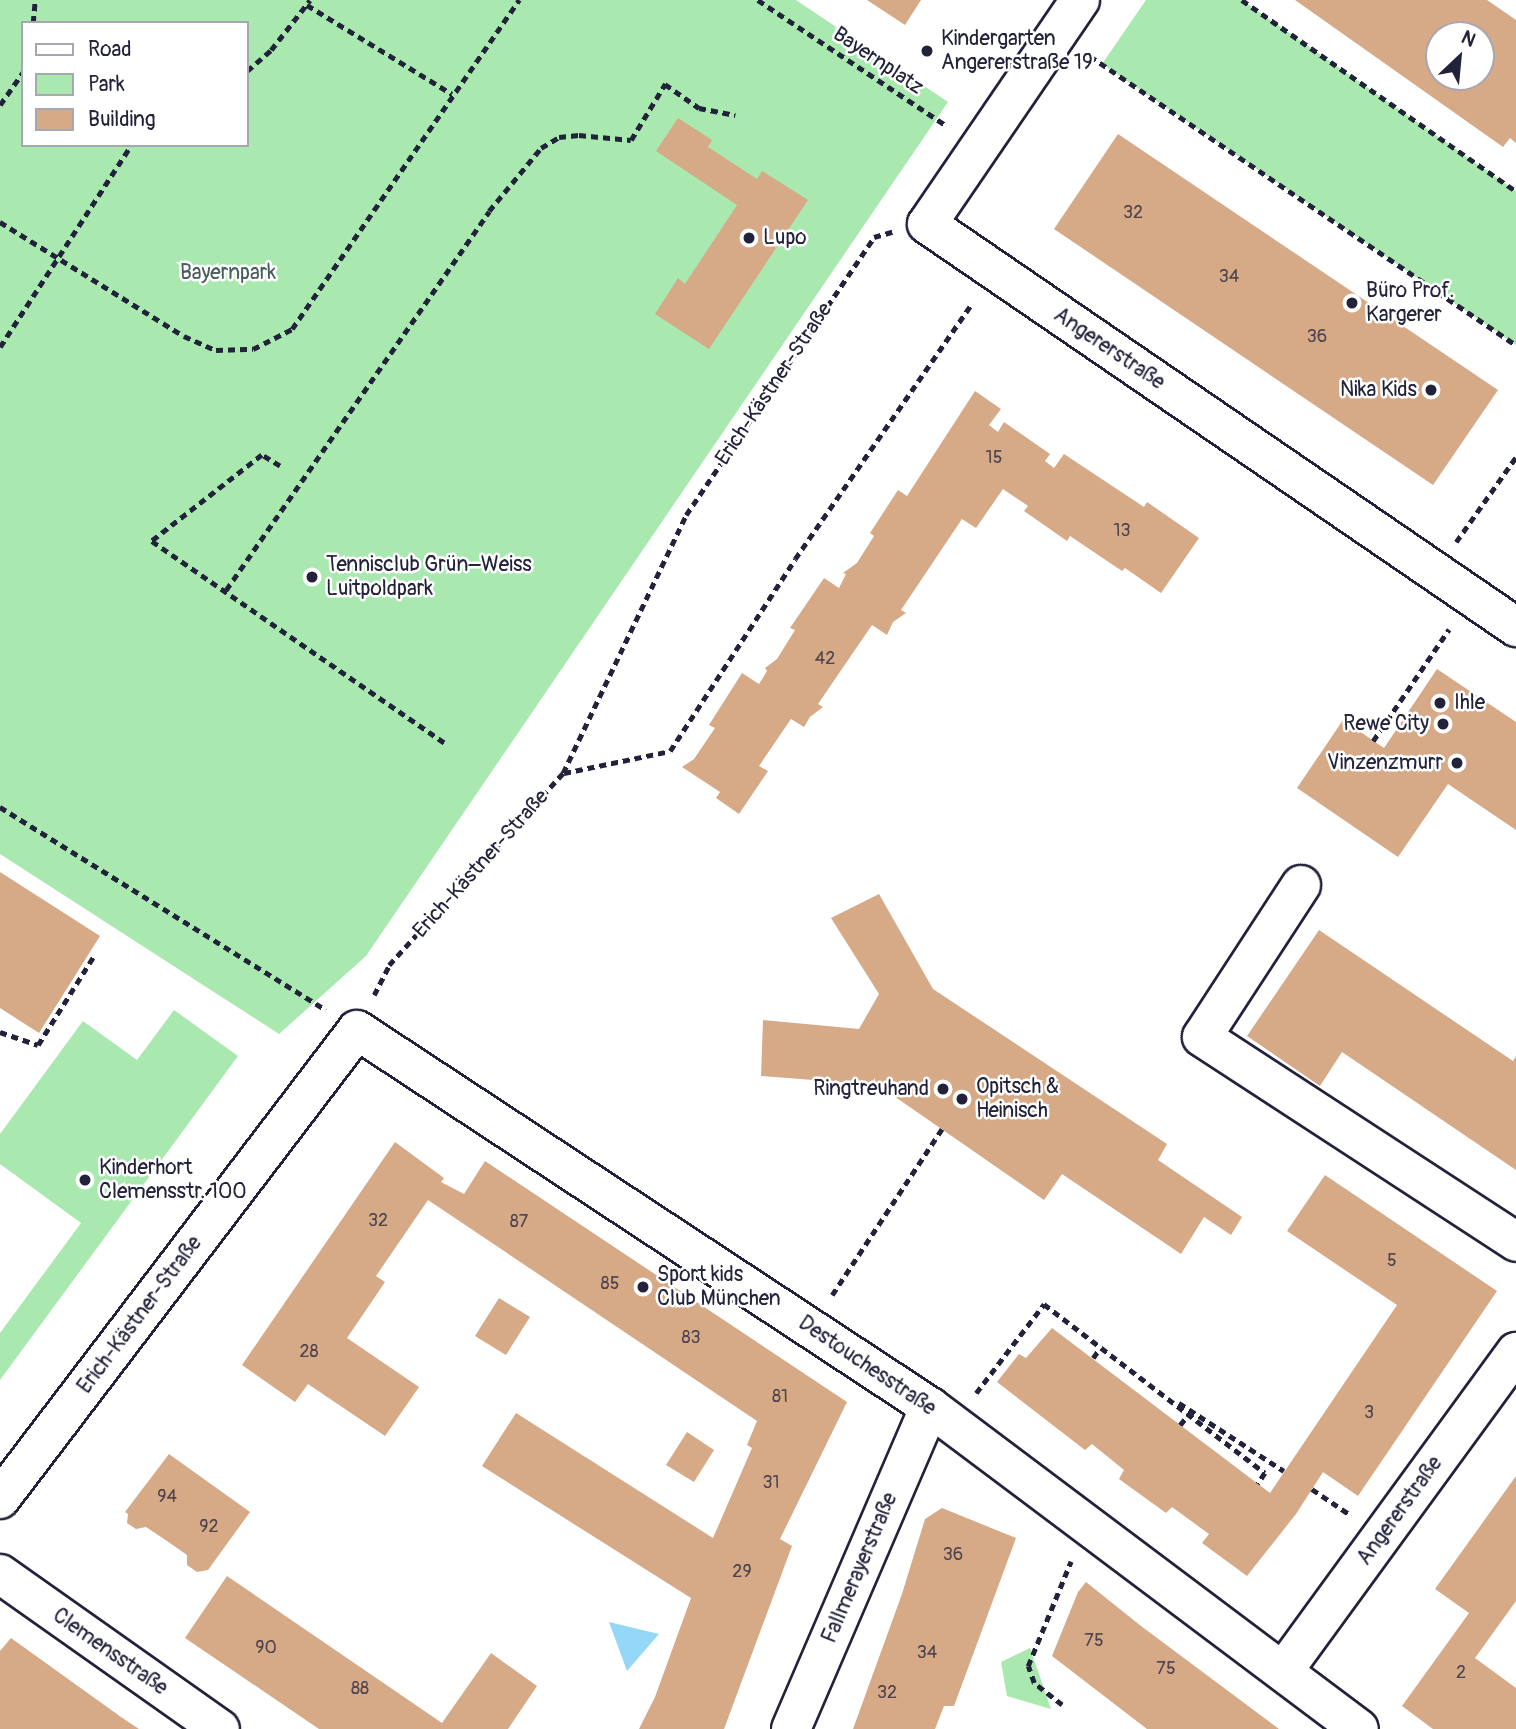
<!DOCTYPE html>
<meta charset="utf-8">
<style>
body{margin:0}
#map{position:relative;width:1516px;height:1729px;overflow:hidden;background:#fff;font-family:Pangolin,sans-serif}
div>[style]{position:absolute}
.green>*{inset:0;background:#a9e8af}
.water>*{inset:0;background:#94d7f6}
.building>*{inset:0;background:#d6a987}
.path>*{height:4.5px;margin-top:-2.25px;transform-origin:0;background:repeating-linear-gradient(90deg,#22223b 0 7px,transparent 0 12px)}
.roads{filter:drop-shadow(2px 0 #22223b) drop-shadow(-2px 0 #22223b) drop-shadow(0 2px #22223b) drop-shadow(0 -2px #22223b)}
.minor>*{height:38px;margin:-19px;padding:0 19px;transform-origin:19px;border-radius:19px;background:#fff}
.dots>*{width:19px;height:19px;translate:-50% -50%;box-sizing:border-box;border:4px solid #fff;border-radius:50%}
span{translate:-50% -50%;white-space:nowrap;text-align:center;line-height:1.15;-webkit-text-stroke:5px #fff;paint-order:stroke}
.number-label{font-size:18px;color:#4f444e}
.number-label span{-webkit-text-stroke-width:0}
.poi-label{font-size:21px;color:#22223b}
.left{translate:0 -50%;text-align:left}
.right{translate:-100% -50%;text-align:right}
.street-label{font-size:21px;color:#22223b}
.park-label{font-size:21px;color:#4a5d5e}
.legend{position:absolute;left:21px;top:21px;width:228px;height:126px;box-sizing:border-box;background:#fff;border:2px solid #a7a7b1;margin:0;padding:9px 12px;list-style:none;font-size:21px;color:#22223b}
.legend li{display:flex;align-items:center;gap:14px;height:35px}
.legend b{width:35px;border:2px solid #a7a7b1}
.north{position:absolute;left:1425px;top:21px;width:70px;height:70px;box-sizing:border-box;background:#fff;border:2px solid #a7a7b1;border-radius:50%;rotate:26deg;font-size:19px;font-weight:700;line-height:28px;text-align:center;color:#22223b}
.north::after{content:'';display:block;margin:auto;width:24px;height:32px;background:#22223b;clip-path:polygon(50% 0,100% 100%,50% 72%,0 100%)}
</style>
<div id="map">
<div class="green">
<div style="clip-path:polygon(evenodd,0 0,796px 0,948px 102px,366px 956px,279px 1034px,0 854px,0 0,23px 23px,247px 23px,247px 145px,23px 145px,23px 23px)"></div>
<div style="clip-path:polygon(1146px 0,1242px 0,1516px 191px,1516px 345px,1102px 64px)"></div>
<div style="clip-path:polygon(174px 1010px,238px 1056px,0 1380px,0 1333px,81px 1223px,0 1164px,0 1134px,83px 1021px,137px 1060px)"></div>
<div style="clip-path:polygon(1030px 1648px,1051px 1709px,1007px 1696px,1001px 1662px)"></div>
</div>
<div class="water">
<div style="clip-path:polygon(609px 1622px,659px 1634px,627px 1671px)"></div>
</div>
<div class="building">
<div style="clip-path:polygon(867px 0,921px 0,905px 25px)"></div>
<div style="clip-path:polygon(evenodd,1295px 0,1487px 0,1516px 20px,1516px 143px,1510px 138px,1503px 147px,1295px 0,1439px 35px,1481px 35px,1481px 77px,1439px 77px,1439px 35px)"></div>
<div style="clip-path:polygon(678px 118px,712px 140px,708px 147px,757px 179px,762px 171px,808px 200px,709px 349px,655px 314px,678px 278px,685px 284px,737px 205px,656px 151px)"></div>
<div style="clip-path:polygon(1118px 134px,1498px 390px,1433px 485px,1054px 229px)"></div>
<div style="clip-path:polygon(975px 391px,1001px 409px,989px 425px,998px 432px,1004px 422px,1050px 454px,1045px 461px,1054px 468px,1064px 454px,1144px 507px,1147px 502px,1199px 538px,1161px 593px,1125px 568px,1122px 571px,1070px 536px,1067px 541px,1024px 511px,1028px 506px,1003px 489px,976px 528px,962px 519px,901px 610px,906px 613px,893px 622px,887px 635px,872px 625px,818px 704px,823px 707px,810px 717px,804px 727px,791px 719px,759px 766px,768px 771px,739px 814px,716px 798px,720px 792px,682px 767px,694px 759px,715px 728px,709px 725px,742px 673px,759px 684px,767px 671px,765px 668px,777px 659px,795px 630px,790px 628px,824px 578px,839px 588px,846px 574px,843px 573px,857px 563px,874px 536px,870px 533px,898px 490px,907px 496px)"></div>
<div style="clip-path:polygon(1437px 669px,1516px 722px,1516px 830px,1448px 784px,1398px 857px,1297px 788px,1343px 720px,1384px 748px)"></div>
<div style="clip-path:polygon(0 872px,100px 936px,39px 1033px,0 1008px)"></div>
<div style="clip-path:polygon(879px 894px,933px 989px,1167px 1144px,1158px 1160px,1242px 1217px,1231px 1235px,1204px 1217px,1181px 1254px,1062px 1174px,1044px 1200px,878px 1085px,761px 1076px,763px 1020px,859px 1029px,879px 994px,831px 918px)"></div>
<div style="clip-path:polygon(1319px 930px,1513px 1061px,1516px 1056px,1516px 1170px,1342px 1052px,1320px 1086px,1247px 1036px)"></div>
<div style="clip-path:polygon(395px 1142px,444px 1178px,441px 1182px,464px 1194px,485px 1161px,847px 1402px,780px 1539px,792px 1546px,724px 1729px,639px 1729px,655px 1697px,691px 1598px,482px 1466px,516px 1413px,713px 1538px,752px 1448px,747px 1445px,757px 1421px,428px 1200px,376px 1276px,385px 1282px,347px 1338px,419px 1387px,385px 1436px,308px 1384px,295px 1402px,242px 1365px)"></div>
<div style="clip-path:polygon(1325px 1175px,1497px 1291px,1358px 1496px,1323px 1472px,1296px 1514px,1247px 1576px,1202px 1543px,1209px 1534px,1172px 1507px,1166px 1513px,1119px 1479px,1124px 1470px,1092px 1444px,1085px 1450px,997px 1382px,1019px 1354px,1026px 1358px,1052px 1328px,1270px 1493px,1397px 1305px,1287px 1231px)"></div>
<div style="clip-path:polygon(499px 1298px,530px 1317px,506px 1355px,475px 1336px)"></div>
<div style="clip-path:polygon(687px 1432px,714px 1450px,694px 1482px,666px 1465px)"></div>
<div style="clip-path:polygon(169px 1454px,250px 1512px,208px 1570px,197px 1572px,187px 1565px,187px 1555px,167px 1541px,146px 1527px,136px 1529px,127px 1523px,128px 1514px,125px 1512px)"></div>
<div style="clip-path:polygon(1516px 1476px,1516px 1601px,1475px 1658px,1516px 1688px,1516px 1729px,1433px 1729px,1402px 1706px,1469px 1613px,1435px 1589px)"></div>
<div style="clip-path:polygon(942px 1508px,1016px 1538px,954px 1706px,944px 1706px,935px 1729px,853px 1729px,902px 1594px,925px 1519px)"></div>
<div style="clip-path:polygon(227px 1576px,442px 1723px,491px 1653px,537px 1686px,508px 1729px,319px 1729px,185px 1638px)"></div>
<div style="clip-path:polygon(1086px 1582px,1141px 1626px,1279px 1729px,1147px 1729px,1052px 1656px,1078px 1592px)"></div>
<div style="clip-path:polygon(11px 1638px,121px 1717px,139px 1729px,0 1729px,0 1651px)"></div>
</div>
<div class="path">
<div style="left:758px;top:0;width:227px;rotate:33.7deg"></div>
<div style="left:1242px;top:0;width:334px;rotate:34.9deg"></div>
<div style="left:307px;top:5px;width:170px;rotate:31.5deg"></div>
<div style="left:33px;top:23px;width:23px;rotate:-85deg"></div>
<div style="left:1090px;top:56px;width:515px;rotate:34.15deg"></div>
<div style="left:247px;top:71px;width:32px;rotate:-41deg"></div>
<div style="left:271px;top:50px;width:63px;rotate:-52deg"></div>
<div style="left:0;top:105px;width:40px;rotate:-55.1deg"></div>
<div style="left:0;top:222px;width:216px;rotate:31.8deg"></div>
<div style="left:184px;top:336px;width:35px;rotate:24deg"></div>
<div style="left:216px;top:350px;width:37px;rotate:-2deg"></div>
<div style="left:253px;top:349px;width:44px;rotate:-27.1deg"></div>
<div style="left:292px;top:329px;width:400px;rotate:-55.4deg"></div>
<div style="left:0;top:347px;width:241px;rotate:-57deg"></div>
<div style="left:280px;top:466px;width:21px;rotate:-149deg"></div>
<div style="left:262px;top:455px;width:140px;rotate:142deg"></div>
<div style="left:152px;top:541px;width:357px;rotate:34.6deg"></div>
<div style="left:1456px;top:542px;width:104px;rotate:-54.8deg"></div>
<div style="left:226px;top:590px;width:461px;rotate:-55.2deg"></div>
<div style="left:489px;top:211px;width:82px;rotate:-50.5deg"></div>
<div style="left:541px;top:148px;width:21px;rotate:-31deg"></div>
<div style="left:559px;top:137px;width:20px;rotate:-6deg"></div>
<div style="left:579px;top:135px;width:52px;rotate:5.5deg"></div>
<div style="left:631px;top:140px;width:66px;rotate:-58.7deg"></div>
<div style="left:665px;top:84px;width:42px;rotate:35.2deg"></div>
<div style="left:699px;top:108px;width:37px;rotate:11deg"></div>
<div style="left:1373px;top:741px;width:135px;rotate:-55.8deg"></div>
<div style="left:564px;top:773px;width:108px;rotate:-11.7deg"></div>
<div style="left:670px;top:751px;width:229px;rotate:-56.9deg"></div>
<div style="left:795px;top:559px;width:311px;rotate:-55.3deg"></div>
<div style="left:0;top:807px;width:384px;rotate:31.9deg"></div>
<div style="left:374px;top:995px;width:34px;rotate:-63deg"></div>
<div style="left:389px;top:965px;width:259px;rotate:-47.8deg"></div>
<div style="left:563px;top:773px;width:286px;rotate:-64.5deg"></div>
<div style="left:686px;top:515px;width:336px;rotate:-55.9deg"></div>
<div style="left:874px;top:237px;width:19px;rotate:-16deg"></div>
<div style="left:0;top:1032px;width:40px;rotate:18.9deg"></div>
<div style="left:38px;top:1045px;width:107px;rotate:-57.9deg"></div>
<div style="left:832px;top:1295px;width:199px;rotate:-56.5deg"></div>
<div style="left:1093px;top:1358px;width:12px;rotate:-55deg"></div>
<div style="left:976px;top:1393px;width:112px;rotate:-52.6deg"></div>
<div style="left:1044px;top:1304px;width:278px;rotate:37.4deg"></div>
<div style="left:1265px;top:1473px;width:13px;rotate:122deg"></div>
<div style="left:1179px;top:1403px;width:125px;rotate:32.9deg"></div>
<div style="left:1180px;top:1425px;width:14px;rotate:-51deg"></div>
<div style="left:1312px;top:1489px;width:45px;rotate:34deg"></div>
<div style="left:1062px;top:1705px;width:36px;rotate:-142deg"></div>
<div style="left:1034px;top:1683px;width:18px;rotate:-109deg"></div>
<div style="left:1028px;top:1666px;width:113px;rotate:-67.7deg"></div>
</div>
<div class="roads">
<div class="minor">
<div style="left:1080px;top:0;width:271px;rotate:124.3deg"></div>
<div style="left:927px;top:224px;width:714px;rotate:34.38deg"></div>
<div style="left:1301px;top:885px;width:181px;rotate:123.1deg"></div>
<div style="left:1202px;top:1037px;width:375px;rotate:33.1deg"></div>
<div style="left:0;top:1499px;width:589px;rotate:-52.72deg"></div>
<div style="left:357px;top:1030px;width:686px;rotate:33.34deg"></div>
<div style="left:930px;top:1407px;width:536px;rotate:36.89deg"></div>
<div style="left:0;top:1574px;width:269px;rotate:35.2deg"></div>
<div style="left:1284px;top:1670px;width:394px;rotate:-53.9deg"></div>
<div style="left:791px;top:1729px;width:351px;rotate:-66.7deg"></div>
</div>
</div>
<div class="dots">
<div style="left:927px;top:51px;background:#22223b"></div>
<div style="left:749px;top:238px;background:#22223b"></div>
<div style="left:1352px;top:303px;background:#22223b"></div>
<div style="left:1431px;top:390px;background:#22223b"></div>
<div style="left:312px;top:577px;background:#22223b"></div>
<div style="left:1440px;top:703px;background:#22223b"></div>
<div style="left:1443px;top:724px;background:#22223b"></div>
<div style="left:1457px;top:763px;background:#22223b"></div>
<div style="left:943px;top:1089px;background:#22223b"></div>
<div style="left:962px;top:1099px;background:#22223b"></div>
<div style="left:85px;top:1180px;background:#22223b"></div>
<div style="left:643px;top:1287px;background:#22223b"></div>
</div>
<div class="number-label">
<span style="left:1133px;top:213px">32</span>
<span style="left:1229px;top:277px">34</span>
<span style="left:1317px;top:337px">36</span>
<span style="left:994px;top:458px">15</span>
<span style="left:1122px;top:531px">13</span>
<span style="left:825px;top:659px">42</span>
<span style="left:378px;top:1221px">32</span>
<span style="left:519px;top:1222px">87</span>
<span style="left:1392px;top:1261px">5</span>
<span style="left:610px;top:1284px">85</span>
<span style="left:691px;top:1338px">83</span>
<span style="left:309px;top:1352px">28</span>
<span style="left:780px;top:1397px">81</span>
<span style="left:1369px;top:1413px">3</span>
<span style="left:771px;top:1483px">31</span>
<span style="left:167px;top:1497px">94</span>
<span style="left:209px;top:1527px">92</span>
<span style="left:953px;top:1555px">36</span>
<span style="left:742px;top:1572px">29</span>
<span style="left:1094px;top:1641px">75</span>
<span style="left:266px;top:1648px">90</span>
<span style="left:927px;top:1653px">34</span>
<span style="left:1166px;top:1669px">75</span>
<span style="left:1461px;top:1673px">2</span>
<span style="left:360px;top:1689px">88</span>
<span style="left:887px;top:1693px">32</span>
</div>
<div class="poi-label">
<span class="left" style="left:941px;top:51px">Kindergarten<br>Angererstraße 19</span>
<span class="left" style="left:763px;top:238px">Lupo</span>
<span class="left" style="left:1366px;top:303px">Büro Prof.<br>Kargerer</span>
<span class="right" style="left:1417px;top:390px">Nika Kids</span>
<span class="left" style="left:326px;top:577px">Tennisclub Grün–Weiss<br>Luitpoldpark</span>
<span class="left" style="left:1454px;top:703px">Ihle</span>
<span class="right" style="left:1429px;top:724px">Rewe City</span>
<span class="right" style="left:1443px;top:763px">Vinzenzmurr</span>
<span class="left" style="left:976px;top:1099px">Opitsch &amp;<br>Heinisch</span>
<span class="right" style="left:929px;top:1089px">Ringtreuhand</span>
<span class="left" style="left:99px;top:1180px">Kinderhort<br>Clemensstr. 100</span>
<span class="left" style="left:657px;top:1287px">Sport kids<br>Club München</span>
</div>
<div class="street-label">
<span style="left:878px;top:61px;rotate:34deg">Bayernplatz</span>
<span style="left:1109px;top:349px;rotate:34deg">Angererstraße</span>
<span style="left:774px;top:384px;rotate:-56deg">Erich-Kästner-Straße</span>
<span style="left:481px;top:864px;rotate:-48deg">Erich-Kästner-Straße</span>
<span style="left:140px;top:1315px;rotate:-53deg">Erich-Kästner-Straße</span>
<span style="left:867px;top:1366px;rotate:34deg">Destouchesstraße</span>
<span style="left:1400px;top:1511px;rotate:-54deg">Angererstraße</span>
<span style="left:860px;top:1568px;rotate:-67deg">Fallmerayerstraße</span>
<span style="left:110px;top:1652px;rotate:35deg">Clemensstraße</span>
</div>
<div class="park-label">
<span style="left:228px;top:273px">Bayernpark</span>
</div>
<ul class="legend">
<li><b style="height:9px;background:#fff"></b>Road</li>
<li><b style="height:19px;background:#a9e8af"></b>Park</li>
<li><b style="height:19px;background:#d6a987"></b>Building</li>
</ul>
<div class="north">N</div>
</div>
